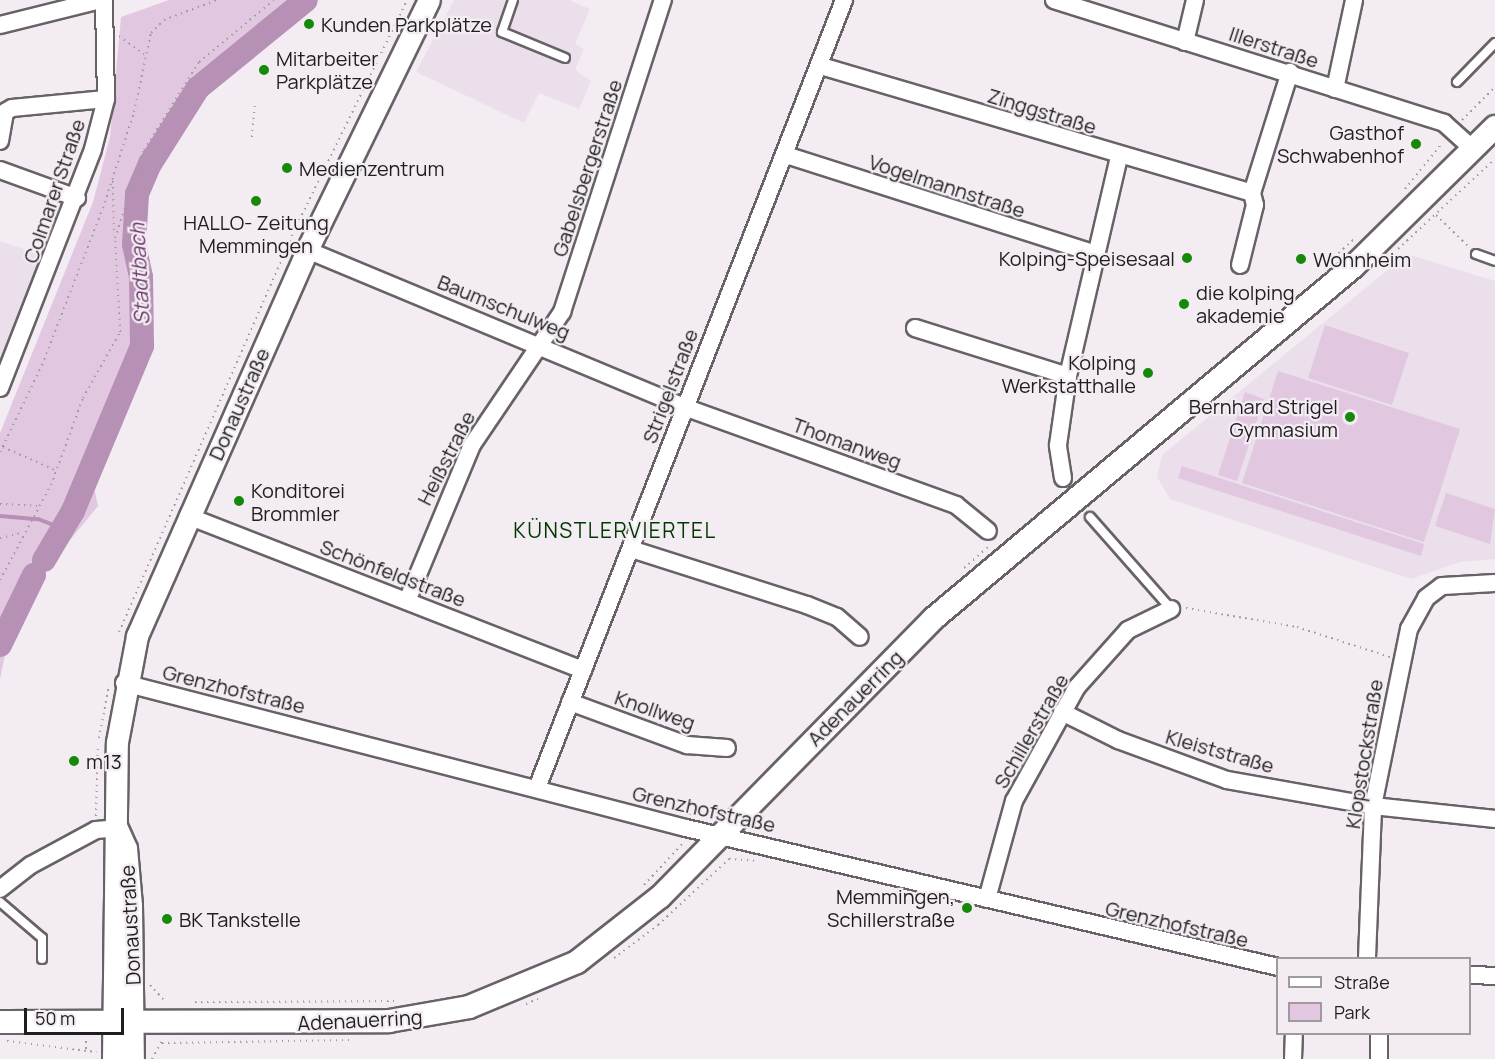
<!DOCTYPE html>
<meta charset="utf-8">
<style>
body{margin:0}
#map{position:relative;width:1495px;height:1059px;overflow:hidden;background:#f3edf3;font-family:Manrope,sans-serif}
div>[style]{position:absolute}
.built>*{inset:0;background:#ebdfeb}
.green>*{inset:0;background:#e1c8e0}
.stream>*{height:4px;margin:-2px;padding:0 2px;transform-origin:2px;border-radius:2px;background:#b690b5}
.river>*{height:24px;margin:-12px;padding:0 12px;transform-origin:12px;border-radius:12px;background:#b690b5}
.path>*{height:2px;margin-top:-1px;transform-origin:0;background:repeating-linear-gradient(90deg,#9f9b9f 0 1.5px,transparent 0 6px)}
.roads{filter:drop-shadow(2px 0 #686267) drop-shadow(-2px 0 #686267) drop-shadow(0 2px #686267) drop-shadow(0 -2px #686267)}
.service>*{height:8px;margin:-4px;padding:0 4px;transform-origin:4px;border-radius:4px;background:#fff}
.minor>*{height:16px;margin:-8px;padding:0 8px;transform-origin:8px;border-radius:8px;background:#fff}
.tertiary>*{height:21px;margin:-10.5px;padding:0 10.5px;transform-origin:10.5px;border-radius:10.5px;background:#fff}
.secondary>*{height:22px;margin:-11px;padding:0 11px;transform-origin:11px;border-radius:11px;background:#fff}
.dots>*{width:16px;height:16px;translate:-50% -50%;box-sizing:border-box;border:3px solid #f3edf3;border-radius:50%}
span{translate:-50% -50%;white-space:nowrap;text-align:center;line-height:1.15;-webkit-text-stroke:4.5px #f3edf3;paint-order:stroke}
.poi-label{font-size:20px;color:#1f1d1f}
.left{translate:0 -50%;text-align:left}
.right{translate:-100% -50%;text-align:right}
.street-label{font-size:20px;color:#1f1d1f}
.water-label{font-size:21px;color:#6d3c6d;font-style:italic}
.neighbourhood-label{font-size:21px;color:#023800;letter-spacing:1.5px}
.legend{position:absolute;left:1276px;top:957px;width:195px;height:78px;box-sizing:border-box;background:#f3edf3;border:2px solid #9e9a9e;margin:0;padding:8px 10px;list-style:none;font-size:18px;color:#1f1d1f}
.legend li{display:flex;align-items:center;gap:12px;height:30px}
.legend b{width:30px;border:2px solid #9e9a9e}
.scale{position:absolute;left:24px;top:1008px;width:100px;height:27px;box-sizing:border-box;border:3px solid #1f1d1f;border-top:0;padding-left:8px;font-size:18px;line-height:21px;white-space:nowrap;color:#1f1d1f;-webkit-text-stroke:4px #f3edf3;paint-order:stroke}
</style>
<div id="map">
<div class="built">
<div style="clip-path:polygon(454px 0,569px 0,590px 9px,575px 44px,584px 49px,575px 70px,591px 81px,579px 109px,539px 93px,524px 123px,416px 72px)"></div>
<div style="clip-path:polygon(0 241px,36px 253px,41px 264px,0 365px)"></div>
<div style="clip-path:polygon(1407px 254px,1495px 281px,1495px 559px,1460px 562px,1411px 579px,1170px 499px,1157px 477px,1162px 455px)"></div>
</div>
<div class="green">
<div style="clip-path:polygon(169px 0,297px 0,205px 72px,149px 153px,131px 210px,152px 304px,151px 341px,91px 473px,98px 506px,34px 584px,7px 645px,0 679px,0 433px,93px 202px,110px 137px,121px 17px)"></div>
<div style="clip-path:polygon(1325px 325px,1409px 353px,1392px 405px,1308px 378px)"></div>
<div style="clip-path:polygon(1278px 371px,1460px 429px,1424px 542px,1242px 483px)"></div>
<div style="clip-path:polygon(1245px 392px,1264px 399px,1237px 481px,1218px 475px)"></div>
<div style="clip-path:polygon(1182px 466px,1424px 544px,1421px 556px,1178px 478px)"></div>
<div style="clip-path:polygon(1446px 493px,1495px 509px,1490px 544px,1435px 526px)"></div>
</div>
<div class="stream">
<div style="left:0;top:516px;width:38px;rotate:5deg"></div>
<div style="left:38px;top:519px;width:28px;rotate:21deg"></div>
</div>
<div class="river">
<div style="left:44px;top:560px;width:57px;rotate:-59.4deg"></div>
<div style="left:73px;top:511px;width:179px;rotate:-67.3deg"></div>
<div style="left:142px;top:346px;width:69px;rotate:-90.8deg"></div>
<div style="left:141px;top:277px;width:33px;rotate:-102deg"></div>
<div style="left:134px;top:245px;width:51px;rotate:-86.6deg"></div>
<div style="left:137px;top:194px;width:33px;rotate:-67deg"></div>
<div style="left:150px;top:164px;width:90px;rotate:-57.7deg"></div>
<div style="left:198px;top:88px;width:139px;rotate:-39.2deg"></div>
<div style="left:0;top:645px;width:78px;rotate:-64.1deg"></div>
</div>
<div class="path">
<div style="left:119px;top:36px;width:31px;rotate:36deg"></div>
<div style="left:1462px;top:120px;width:47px;rotate:-45deg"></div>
<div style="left:252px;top:137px;width:33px;rotate:-85deg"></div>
<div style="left:113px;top:181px;width:54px;rotate:88.9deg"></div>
<div style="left:1405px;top:189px;width:60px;rotate:-51deg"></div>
<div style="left:1436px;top:215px;width:47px;rotate:44.1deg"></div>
<div style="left:1398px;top:249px;width:132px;rotate:-42.9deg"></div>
<div style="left:1334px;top:257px;width:30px;rotate:-42deg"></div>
<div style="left:3px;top:447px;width:57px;rotate:23.9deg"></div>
<div style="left:0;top:452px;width:97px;rotate:-64.2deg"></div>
<div style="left:42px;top:365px;width:168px;rotate:-68.8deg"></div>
<div style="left:103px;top:208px;width:101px;rotate:-72.1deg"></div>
<div style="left:134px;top:112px;width:81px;rotate:-77.9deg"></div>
<div style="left:151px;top:33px;width:18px;rotate:-45deg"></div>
<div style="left:164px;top:20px;width:57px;rotate:-20.7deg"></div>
<div style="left:0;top:504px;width:39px;rotate:3deg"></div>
<div style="left:0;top:538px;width:23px;rotate:-13deg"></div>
<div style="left:964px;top:568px;width:33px;rotate:-41deg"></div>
<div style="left:0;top:580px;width:108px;rotate:-61.8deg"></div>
<div style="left:51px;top:485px;width:93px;rotate:-69.8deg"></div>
<div style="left:83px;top:398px;width:76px;rotate:-60.7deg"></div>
<div style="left:120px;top:332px;width:94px;rotate:-93deg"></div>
<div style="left:115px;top:238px;width:93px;rotate:-71.8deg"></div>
<div style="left:144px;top:150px;width:104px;rotate:-58deg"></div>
<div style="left:199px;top:62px;width:97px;rotate:-39.6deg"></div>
<div style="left:1186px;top:608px;width:113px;rotate:9.7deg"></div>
<div style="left:1297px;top:627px;width:98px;rotate:17.9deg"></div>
<div style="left:119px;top:632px;width:438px;rotate:-66.4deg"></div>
<div style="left:294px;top:231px;width:257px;rotate:-63.9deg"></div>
<div style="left:99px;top:738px;width:54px;rotate:-79.3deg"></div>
<div style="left:689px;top:814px;width:30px;rotate:-8deg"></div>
<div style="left:96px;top:816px;width:72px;rotate:-88.4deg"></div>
<div style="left:763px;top:816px;width:16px;rotate:79deg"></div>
<div style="left:644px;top:885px;width:57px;rotate:-47.1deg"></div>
<div style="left:614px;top:958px;width:55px;rotate:-36.9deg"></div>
<div style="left:658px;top:925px;width:97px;rotate:-42.9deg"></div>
<div style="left:729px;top:859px;width:28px;rotate:4deg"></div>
<div style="left:150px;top:985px;width:23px;rotate:47deg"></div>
<div style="left:195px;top:1002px;width:199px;rotate:-0.3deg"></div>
<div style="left:526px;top:1004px;width:13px;rotate:-23deg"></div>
<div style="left:7px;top:1041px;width:90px;rotate:7deg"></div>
<div style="left:162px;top:1043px;width:189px;rotate:-0.9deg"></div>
<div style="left:86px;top:1049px;width:10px;rotate:-90deg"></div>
<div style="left:152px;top:1059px;width:21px;rotate:-61deg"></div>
</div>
<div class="roads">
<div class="service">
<div style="left:513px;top:0;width:34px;rotate:109deg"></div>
<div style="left:502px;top:32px;width:68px;rotate:22.4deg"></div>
<div style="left:1457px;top:82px;width:54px;rotate:-45.7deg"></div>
<div style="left:1476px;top:254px;width:20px;rotate:20deg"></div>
<div style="left:1090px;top:517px;width:123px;rotate:48.6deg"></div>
<div style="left:0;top:902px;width:55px;rotate:40.6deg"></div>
<div style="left:42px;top:938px;width:21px;rotate:90deg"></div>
</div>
<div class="minor">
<div style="left:1054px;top:0;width:409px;rotate:17.5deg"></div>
<div style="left:1444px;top:123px;width:38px;rotate:42deg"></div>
<div style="left:0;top:25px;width:103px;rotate:-14deg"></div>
<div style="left:1185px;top:42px;width:43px;rotate:-76.6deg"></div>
<div style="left:821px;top:66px;width:449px;rotate:16.4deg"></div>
<div style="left:1335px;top:89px;width:91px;rotate:-77.9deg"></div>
<div style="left:0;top:141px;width:29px;rotate:-80deg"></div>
<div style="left:5px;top:112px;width:8px;rotate:-30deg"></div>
<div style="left:12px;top:108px;width:94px;rotate:-5.5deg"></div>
<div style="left:786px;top:155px;width:325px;rotate:17.7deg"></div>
<div style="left:0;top:170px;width:82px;rotate:20deg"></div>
<div style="left:307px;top:250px;width:408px;rotate:22.6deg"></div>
<div style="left:684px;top:407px;width:289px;rotate:19.8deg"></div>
<div style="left:956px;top:505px;width:41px;rotate:39.1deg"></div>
<div style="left:1240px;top:265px;width:62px;rotate:-76deg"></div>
<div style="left:1255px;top:205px;width:12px;rotate:-104deg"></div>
<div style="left:1252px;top:193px;width:127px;rotate:-72.6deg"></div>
<div style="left:915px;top:328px;width:160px;rotate:17.4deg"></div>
<div style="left:0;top:388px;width:256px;rotate:-68.7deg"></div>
<div style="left:93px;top:149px;width:52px;rotate:-75.4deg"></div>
<div style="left:106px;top:99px;width:99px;rotate:-91.2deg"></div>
<div style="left:1063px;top:478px;width:33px;rotate:-99deg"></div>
<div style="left:1058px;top:445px;width:70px;rotate:-81.8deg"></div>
<div style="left:1068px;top:376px;width:226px;rotate:-76.9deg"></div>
<div style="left:188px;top:516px;width:424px;rotate:21.3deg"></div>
<div style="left:631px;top:549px;width:185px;rotate:17.7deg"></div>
<div style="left:807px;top:605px;width:32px;rotate:22deg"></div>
<div style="left:837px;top:617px;width:30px;rotate:41deg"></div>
<div style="left:407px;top:601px;width:169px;rotate:-67.4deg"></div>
<div style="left:472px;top:445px;width:161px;rotate:-55.9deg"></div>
<div style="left:562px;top:312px;width:328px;rotate:-72.1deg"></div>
<div style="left:124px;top:683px;width:580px;rotate:14.47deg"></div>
<div style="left:686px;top:828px;width:608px;rotate:13.21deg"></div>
<div style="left:570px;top:702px;width:125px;rotate:20.2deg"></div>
<div style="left:687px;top:745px;width:40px;rotate:4.3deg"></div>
<div style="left:1062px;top:712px;width:63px;rotate:26.6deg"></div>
<div style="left:1118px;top:740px;width:116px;rotate:20.2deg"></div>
<div style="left:1227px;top:780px;width:148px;rotate:10.1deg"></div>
<div style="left:1373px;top:806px;width:123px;rotate:6.1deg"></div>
<div style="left:537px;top:788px;width:846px;rotate:-68.71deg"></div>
<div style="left:0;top:889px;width:39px;rotate:-38deg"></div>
<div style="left:31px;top:865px;width:74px;rotate:-28.3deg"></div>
<div style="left:96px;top:830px;width:21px;rotate:-5deg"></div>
<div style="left:987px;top:899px;width:102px;rotate:-74.6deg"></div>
<div style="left:1014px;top:801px;width:130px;rotate:-61.1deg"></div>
<div style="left:1077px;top:687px;width:76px;rotate:-48.2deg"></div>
<div style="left:1128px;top:630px;width:48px;rotate:-26deg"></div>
<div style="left:1367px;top:958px;width:152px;rotate:-87.7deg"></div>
<div style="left:1373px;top:806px;width:181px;rotate:-78.5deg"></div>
<div style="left:1409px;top:629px;width:35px;rotate:-61deg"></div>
<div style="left:1426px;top:598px;width:20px;rotate:-37deg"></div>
<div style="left:1442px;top:586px;width:53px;rotate:-3.2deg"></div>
<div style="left:1470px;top:975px;width:25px;rotate:2deg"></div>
<div style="left:1293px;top:1059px;width:25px;rotate:-88deg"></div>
<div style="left:1379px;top:1059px;width:25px;rotate:-90deg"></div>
</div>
<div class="tertiary">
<div style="left:117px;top:828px;width:22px;rotate:66deg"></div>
<div style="left:126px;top:848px;width:57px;rotate:85deg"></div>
<div style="left:131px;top:905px;width:154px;rotate:89.3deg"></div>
<div style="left:113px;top:1059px;width:317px;rotate:-89.3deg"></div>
<div style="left:117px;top:742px;width:108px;rotate:-79.3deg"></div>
<div style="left:137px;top:636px;width:422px;rotate:-66.2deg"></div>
<div style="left:307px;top:250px;width:278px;rotate:-64deg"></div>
</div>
<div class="secondary">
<div style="left:0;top:1022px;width:389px;rotate:-0.1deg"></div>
<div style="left:389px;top:1021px;width:81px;rotate:-9.9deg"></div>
<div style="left:469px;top:1007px;width:117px;rotate:-22.6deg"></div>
<div style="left:577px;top:962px;width:105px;rotate:-38.1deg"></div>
<div style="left:660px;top:897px;width:390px;rotate:-45.5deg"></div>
<div style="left:933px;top:619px;width:549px;rotate:-39.98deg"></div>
<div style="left:1354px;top:266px;width:198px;rotate:-44.6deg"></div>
</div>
</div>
<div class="dots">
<div style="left:309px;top:24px;background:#17890a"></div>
<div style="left:264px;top:70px;background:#17890a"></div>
<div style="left:1416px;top:144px;background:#17890a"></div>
<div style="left:287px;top:168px;background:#17890a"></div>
<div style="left:256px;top:201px;background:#17890a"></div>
<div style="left:1187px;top:258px;background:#17890a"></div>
<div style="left:1301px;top:259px;background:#17890a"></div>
<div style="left:1184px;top:304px;background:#17890a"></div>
<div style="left:1148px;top:373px;background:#17890a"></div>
<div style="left:1350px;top:417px;background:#17890a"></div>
<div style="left:239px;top:501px;background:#17890a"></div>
<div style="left:74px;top:761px;background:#17890a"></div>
<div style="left:967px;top:908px;background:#17890a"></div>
<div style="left:167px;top:919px;background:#17890a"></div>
</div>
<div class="poi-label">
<span class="left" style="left:321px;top:24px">Kunden Parkplätze</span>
<span class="left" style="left:276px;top:70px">Mitarbeiter<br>Parkplätze</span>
<span class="right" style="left:1404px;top:144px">Gasthof<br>Schwabenhof</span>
<span class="left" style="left:299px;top:168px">Medienzentrum</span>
<span style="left:256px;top:234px">HALLO- Zeitung<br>Memmingen</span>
<span class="right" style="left:1175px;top:258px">Kolping-Speisesaal</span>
<span class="left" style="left:1313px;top:259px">Wohnheim</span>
<span class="left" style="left:1196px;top:304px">die kolping<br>akademie</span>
<span class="right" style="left:1136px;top:374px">Kolping<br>Werkstatthalle</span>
<span class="right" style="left:1338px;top:418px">Bernhard Strigel<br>Gymnasium</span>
<span class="left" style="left:251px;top:502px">Konditorei<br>Brommler</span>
<span class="left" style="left:86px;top:761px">m13</span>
<span class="right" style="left:955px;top:908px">Memmingen,<br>Schillerstraße</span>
<span class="left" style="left:179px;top:919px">BK Tankstelle</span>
</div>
<div class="street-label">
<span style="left:1274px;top:47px;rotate:18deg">Illerstraße</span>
<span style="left:1042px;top:111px;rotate:17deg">Zinggstraße</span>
<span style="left:587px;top:168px;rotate:-72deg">Gabelsbergerstraße</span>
<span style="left:947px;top:186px;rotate:18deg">Vogelmannstraße</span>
<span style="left:54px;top:191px;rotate:-71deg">Colmarer Straße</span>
<span style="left:504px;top:307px;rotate:22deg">Baumschulweg</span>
<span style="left:670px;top:386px;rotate:-69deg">Strigelstraße</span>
<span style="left:239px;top:404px;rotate:-66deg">Donaustraße</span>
<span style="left:847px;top:443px;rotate:20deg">Thomanweg</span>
<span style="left:446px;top:458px;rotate:-63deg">Heißstraße</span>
<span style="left:393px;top:573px;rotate:21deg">Schönfeldstraße</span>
<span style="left:234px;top:689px;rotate:14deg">Grenzhofstraße</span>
<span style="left:855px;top:698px;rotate:-45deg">Adenauerring</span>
<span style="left:655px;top:710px;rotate:19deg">Knollweg</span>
<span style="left:1031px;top:731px;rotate:-60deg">Schillerstraße</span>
<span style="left:1220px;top:751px;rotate:16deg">Kleiststraße</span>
<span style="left:1364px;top:754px;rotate:-81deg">Klopstockstraße</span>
<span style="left:704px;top:809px;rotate:13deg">Grenzhofstraße</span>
<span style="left:1177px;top:924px;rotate:13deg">Grenzhofstraße</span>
<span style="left:130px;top:925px;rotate:-93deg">Donaustraße</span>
<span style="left:360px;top:1020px;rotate:-3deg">Adenauerring</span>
</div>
<div class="water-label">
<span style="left:139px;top:274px;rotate:-93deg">Stadtbach</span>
</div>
<div class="neighbourhood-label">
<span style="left:615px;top:530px">KÜNSTLERVIERTEL</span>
</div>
<ul class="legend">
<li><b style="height:8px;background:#fff"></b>Straße</li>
<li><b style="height:16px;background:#e1c8e0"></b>Park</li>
</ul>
<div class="scale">50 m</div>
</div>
